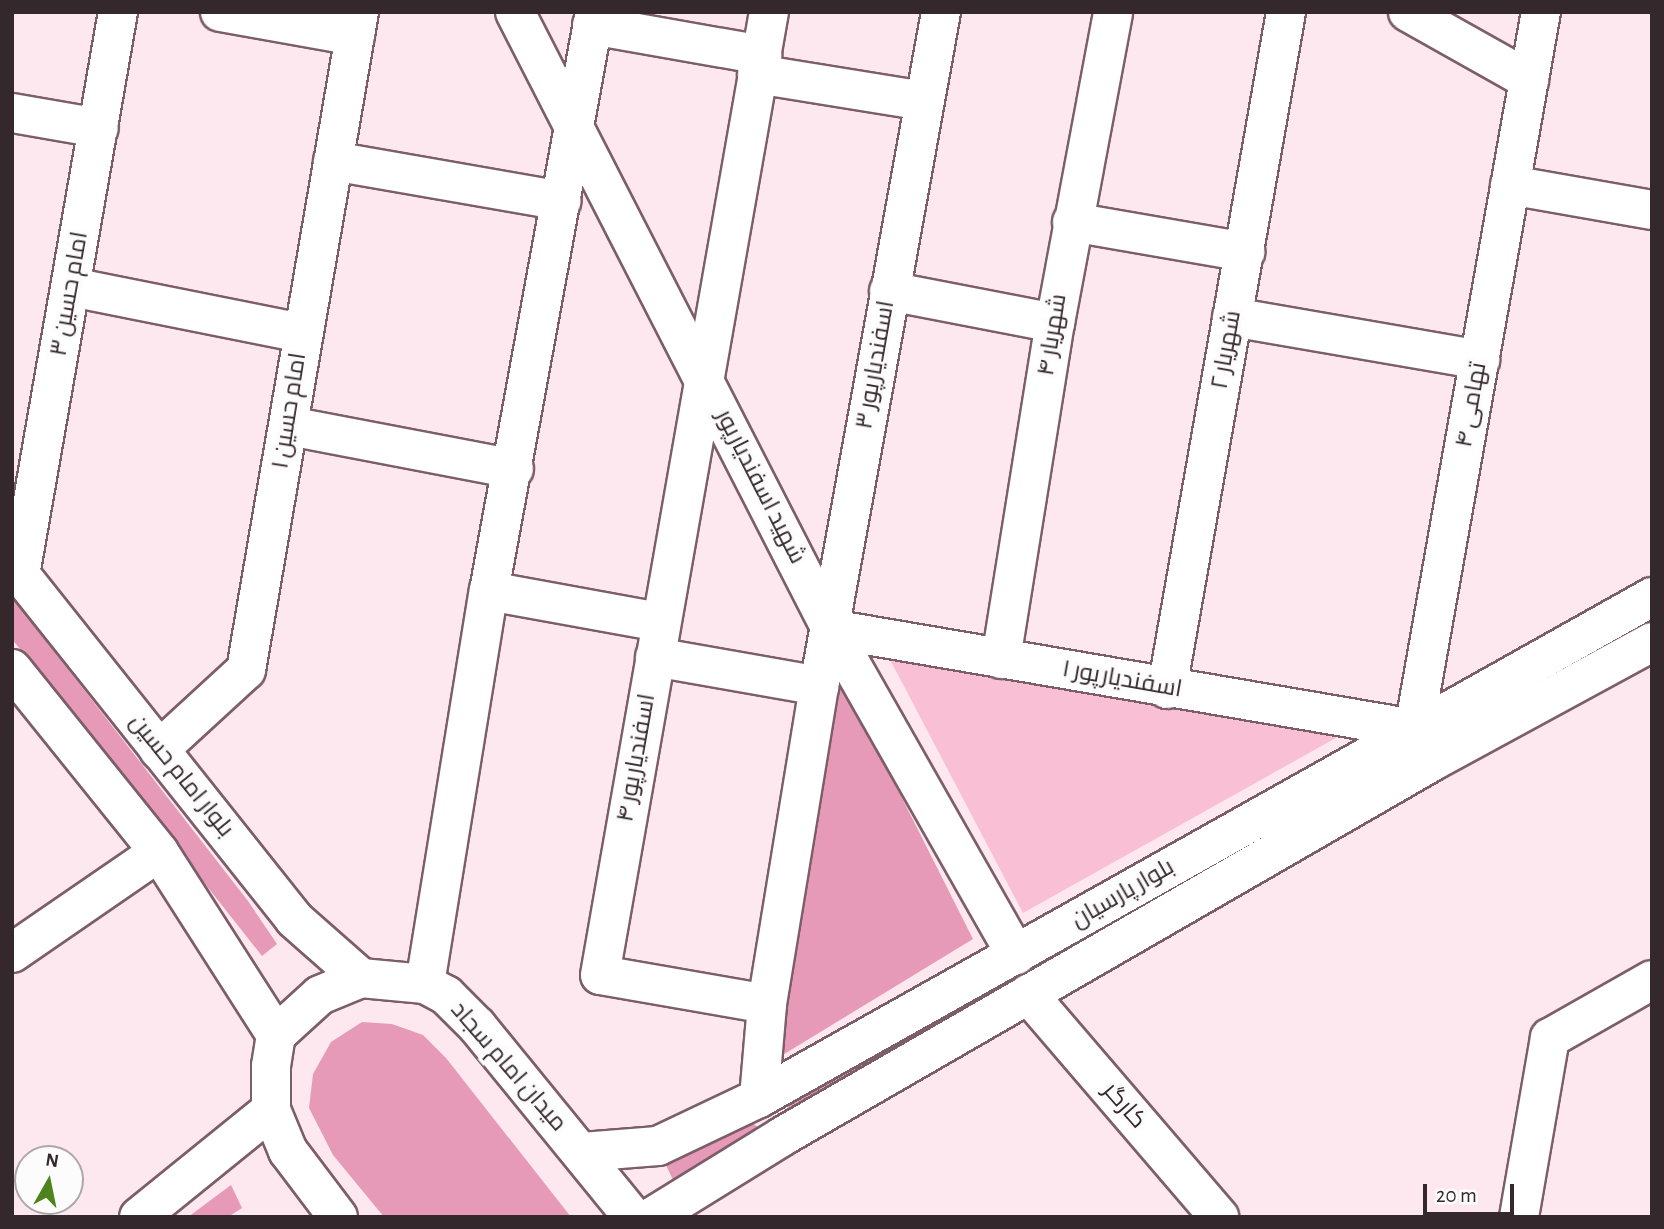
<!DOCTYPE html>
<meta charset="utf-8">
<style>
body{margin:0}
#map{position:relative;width:1664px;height:1229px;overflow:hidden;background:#fee8f0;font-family:"Alegreya Sans",Cairo,sans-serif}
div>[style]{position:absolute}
.green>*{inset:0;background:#f9c0d5}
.forest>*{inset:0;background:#e69ab8}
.roads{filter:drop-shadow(2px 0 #7c5e69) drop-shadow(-2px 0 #7c5e69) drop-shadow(0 2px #7c5e69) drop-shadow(0 -2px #7c5e69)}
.minor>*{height:38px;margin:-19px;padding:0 19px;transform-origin:19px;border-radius:19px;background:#fff}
.major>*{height:38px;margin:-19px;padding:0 19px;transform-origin:19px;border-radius:19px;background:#fff}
span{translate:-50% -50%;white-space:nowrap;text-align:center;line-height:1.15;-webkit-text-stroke:7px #fcfcfc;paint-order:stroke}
.street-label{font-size:24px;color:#35282d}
.frame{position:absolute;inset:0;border:14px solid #35282d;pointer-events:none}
.north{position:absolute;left:14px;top:1145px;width:70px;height:70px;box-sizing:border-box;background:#fcfcfc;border:2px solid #aca7a9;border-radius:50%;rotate:9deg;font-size:19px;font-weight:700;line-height:28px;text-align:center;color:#35282d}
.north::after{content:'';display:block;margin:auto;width:24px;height:32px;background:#4d841d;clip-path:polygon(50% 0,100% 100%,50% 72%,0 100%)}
.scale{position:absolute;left:1423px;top:1184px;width:91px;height:32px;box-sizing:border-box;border:4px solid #35282d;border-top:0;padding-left:9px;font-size:21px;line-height:24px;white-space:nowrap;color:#35282d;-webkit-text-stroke:5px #fcfcfc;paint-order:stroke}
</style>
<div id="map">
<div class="green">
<div style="clip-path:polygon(886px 652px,1352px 729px,1023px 913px)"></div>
</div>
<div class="forest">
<div style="clip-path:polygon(12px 597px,248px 901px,277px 944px,262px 956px,12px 639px)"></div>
<div style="clip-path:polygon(838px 671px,973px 939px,763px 1067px)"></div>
<div style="clip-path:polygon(1349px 780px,1360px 787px,790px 1110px,783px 1101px)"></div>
<div style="clip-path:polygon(362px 1022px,392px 1024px,423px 1035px,446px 1058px,571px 1217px,384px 1217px,333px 1155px,309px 1108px,313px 1074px,331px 1042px)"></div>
<div style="clip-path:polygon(751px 1122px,759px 1128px,674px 1182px,665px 1163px)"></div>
<div style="clip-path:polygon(231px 1185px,242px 1208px,228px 1217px,188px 1217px)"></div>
</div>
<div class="roads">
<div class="minor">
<div style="left:220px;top:12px;width:137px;rotate:10.1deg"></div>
<div style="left:515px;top:12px;width:693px;rotate:62.88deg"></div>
<div style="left:831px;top:629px;width:375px;rotate:60.4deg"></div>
<div style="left:1408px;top:12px;width:139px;rotate:29.3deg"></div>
<div style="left:592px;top:25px;width:173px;rotate:10deg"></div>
<div style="left:757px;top:74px;width:169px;rotate:9.2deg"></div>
<div style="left:12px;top:113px;width:88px;rotate:9.8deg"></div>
<div style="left:333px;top:161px;width:232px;rotate:9.9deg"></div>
<div style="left:1510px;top:185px;width:144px;rotate:10deg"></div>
<div style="left:1072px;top:222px;width:176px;rotate:9.8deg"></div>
<div style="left:72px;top:287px;width:235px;rotate:11.3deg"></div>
<div style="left:889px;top:291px;width:169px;rotate:10.9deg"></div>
<div style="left:1232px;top:317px;width:252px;rotate:9.8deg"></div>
<div style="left:289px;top:426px;width:229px;rotate:10.8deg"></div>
<div style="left:20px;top:575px;width:571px;rotate:-80.13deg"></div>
<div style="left:489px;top:591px;width:174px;rotate:10.3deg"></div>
<div style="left:831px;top:629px;width:592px;rotate:9.73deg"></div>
<div style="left:1414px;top:729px;width:728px;rotate:-79.96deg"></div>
<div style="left:655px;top:657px;width:167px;rotate:10deg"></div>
<div style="left:1001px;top:659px;width:340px;rotate:-80.9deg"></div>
<div style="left:1055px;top:323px;width:316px;rotate:-79.4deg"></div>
<div style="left:1167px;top:689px;width:687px;rotate:-80.03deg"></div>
<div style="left:159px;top:750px;width:118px;rotate:-42.6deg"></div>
<div style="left:246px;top:670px;width:668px;rotate:-80.26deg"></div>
<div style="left:12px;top:953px;width:178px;rotate:-34.5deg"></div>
<div style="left:425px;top:984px;width:398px;rotate:-80.8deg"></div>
<div style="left:489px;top:591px;width:589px;rotate:-79.63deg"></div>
<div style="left:767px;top:1004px;width:169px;rotate:-170.1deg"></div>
<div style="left:600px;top:975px;width:978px;rotate:-80.05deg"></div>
<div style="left:759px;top:1098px;width:94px;rotate:-85.1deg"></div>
<div style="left:767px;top:1004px;width:322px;rotate:-80.7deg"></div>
<div style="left:819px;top:686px;width:685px;rotate:-79.74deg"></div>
<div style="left:1519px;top:1217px;width:182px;rotate:-80.2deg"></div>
<div style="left:1550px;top:1038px;width:117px;rotate:-29.6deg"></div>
</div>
<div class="major">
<div style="left:12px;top:564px;width:453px;rotate:51.5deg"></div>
<div style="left:294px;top:919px;width:89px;rotate:41.4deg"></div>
<div style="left:12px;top:669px;width:235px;rotate:51.2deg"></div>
<div style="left:159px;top:852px;width:217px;rotate:57.4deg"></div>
<div style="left:1028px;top:994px;width:294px;rotate:49.4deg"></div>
<div style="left:582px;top:1152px;width:76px;rotate:-4.5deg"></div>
<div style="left:658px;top:1146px;width:112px;rotate:-25.4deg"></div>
<div style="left:759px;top:1098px;width:1024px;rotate:-29.29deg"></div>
<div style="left:139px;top:1217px;width:170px;rotate:-39deg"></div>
<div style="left:338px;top:1217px;width:83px;rotate:-127.1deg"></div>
<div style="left:288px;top:1151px;width:44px;rotate:-112.5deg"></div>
<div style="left:271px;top:1110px;width:44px;rotate:-90deg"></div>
<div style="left:271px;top:1066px;width:31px;rotate:-81deg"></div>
<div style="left:276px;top:1035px;width:59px;rotate:-42.3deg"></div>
<div style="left:320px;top:995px;width:44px;rotate:-22.5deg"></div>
<div style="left:361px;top:978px;width:64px;rotate:5.4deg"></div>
<div style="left:425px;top:984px;width:24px;rotate:28deg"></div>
<div style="left:446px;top:995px;width:44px;rotate:45deg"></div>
<div style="left:477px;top:1026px;width:247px;rotate:50.8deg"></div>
<div style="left:652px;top:1217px;width:154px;rotate:-31.7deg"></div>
<div style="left:783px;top:1136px;width:750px;rotate:-29.98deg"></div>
<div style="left:1433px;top:761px;width:249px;rotate:-28.5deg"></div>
</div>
</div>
<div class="street-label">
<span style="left:70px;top:294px;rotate:-80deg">امام حسین ۳</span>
<span style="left:1053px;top:335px;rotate:-81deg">شهریار ۴</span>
<span style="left:1227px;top:350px;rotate:-80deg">شهریار ۲</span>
<span style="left:876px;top:365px;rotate:-80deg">اسفندیارپور ۳</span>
<span style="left:1472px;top:405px;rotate:-80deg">تهامی ۴</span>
<span style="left:290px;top:411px;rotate:-81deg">امام حسین ۱</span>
<span style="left:760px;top:487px;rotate:63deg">شهید اسفندیارپور</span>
<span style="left:1122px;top:680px;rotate:10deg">اسفندیارپور ۱</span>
<span style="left:637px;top:758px;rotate:-80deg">اسفندیارپور ۴</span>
<span style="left:181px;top:776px;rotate:51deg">بلوار امام حسین</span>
<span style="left:1123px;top:894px;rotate:-30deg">بلوار پارسیان</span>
<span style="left:508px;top:1067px;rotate:49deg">میدان امام سجاد</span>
<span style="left:1124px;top:1106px;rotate:49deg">کارگر</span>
</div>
<div class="frame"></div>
<div class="north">N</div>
<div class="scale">20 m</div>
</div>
